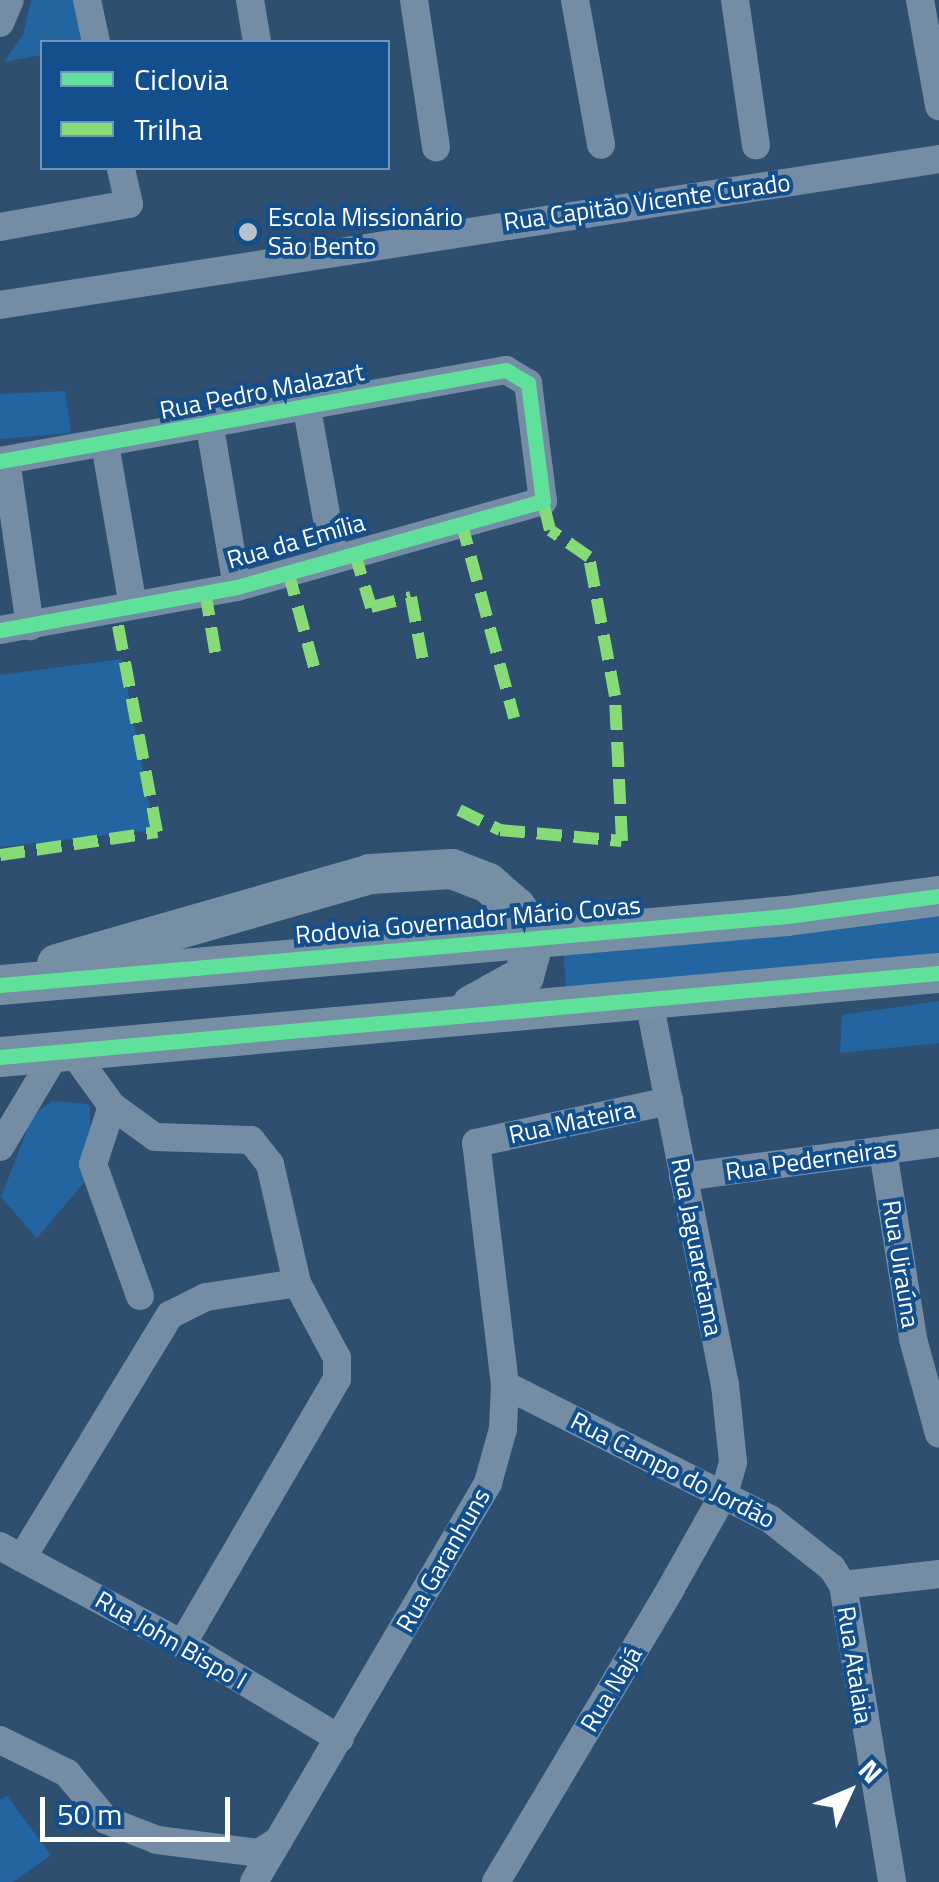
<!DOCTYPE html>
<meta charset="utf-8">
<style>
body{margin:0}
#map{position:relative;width:939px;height:1882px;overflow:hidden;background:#2e4f70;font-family:"Titillium Web",sans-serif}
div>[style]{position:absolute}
.green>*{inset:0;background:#2265a1}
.minor>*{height:28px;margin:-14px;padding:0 14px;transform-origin:14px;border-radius:14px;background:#758da4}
.highway>*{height:40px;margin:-20px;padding:0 20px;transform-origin:20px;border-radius:20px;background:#778fa4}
.quiet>*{height:12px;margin-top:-6px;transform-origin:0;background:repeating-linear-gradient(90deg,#86db77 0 25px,transparent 0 37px)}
.cycleway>*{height:15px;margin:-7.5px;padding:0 7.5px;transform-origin:7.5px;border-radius:7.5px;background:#60e19b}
.dots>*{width:28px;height:28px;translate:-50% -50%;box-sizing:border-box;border:5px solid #124f8c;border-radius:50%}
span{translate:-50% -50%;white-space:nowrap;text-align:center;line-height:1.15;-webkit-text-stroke:8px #124f8c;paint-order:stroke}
.street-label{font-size:25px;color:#fff}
.poi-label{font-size:25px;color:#fff}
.left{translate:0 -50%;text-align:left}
.legend{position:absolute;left:40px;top:40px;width:350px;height:130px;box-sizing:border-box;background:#124f8c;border:2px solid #7195ba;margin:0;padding:12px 18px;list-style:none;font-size:30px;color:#fff}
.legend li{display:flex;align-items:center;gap:20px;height:50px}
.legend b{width:50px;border:2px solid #7195ba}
.north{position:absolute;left:799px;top:1742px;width:100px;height:100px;-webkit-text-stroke:8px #124f8c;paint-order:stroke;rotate:46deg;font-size:28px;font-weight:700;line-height:40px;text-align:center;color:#fff}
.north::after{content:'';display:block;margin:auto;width:35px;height:45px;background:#fff;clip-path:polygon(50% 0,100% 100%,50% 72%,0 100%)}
.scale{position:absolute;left:40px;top:1797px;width:190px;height:45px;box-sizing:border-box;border:5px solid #fff;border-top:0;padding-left:12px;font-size:30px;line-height:35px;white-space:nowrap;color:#fff;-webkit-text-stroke:8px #124f8c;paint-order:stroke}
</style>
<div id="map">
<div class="green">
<div style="clip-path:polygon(31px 0,80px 0,87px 42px,42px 42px,42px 55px,4px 62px,23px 35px)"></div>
<div style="clip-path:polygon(65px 391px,71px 433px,0 439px,0 394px)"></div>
<div style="clip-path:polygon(122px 659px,154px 830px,0 847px,0 675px)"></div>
<div style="clip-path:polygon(939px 908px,939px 961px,567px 994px,562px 943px)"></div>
<div style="clip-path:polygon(939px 1001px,939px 1043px,840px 1053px,842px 1015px)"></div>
<div style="clip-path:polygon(52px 1101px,89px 1104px,94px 1171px,37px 1238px,1px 1197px,33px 1115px)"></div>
<div style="clip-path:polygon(7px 1796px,51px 1855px,13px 1882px,0 1882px,0 1800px)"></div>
</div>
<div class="minor">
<div style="left:87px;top:0;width:43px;rotate:77.9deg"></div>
<div style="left:250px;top:0;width:43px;rotate:80.5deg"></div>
<div style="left:414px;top:0;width:149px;rotate:81.5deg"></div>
<div style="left:575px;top:0;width:147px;rotate:79.8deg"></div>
<div style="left:735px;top:0;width:147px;rotate:81.8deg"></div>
<div style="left:920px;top:0;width:108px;rotate:79.8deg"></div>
<div style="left:0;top:23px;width:25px;rotate:-67deg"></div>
<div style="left:0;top:227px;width:131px;rotate:-10.1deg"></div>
<div style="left:129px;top:204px;width:37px;rotate:-103deg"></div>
<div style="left:0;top:305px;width:950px;rotate:-8.84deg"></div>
<div style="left:307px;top:409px;width:150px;rotate:79.7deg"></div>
<div style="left:210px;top:427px;width:162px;rotate:80.4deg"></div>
<div style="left:105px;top:444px;width:159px;rotate:80.2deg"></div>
<div style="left:6px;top:460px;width:168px;rotate:81.8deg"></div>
<div style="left:0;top:461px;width:514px;rotate:-10.2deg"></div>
<div style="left:506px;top:370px;width:26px;rotate:31deg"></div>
<div style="left:528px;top:383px;width:119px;rotate:82.8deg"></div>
<div style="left:543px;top:501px;width:318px;rotate:164.3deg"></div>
<div style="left:237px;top:587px;width:241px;rotate:169.7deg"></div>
<div style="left:72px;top:1051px;width:68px;rotate:54deg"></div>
<div style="left:112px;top:1106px;width:53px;rotate:35.8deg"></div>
<div style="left:155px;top:1137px;width:96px;rotate:1.8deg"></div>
<div style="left:251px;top:1140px;width:31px;rotate:52deg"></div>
<div style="left:270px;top:1164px;width:122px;rotate:77.2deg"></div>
<div style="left:297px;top:1283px;width:85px;rotate:61.9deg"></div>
<div style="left:337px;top:1358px;width:21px;rotate:90deg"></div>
<div style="left:337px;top:1379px;width:307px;rotate:120.3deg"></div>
<div style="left:112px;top:1106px;width:61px;rotate:108.1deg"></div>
<div style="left:93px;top:1164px;width:140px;rotate:70.4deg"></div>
<div style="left:0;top:1147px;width:109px;rotate:-59.2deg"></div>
<div style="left:883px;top:1151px;width:190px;rotate:80.9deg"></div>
<div style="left:913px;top:1339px;width:98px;rotate:74.7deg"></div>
<div style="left:683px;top:1177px;width:258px;rotate:-7.6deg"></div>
<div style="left:505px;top:1385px;width:297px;rotate:26.8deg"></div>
<div style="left:770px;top:1519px;width:79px;rotate:38.3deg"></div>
<div style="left:832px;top:1568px;width:20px;rotate:57deg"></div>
<div style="left:843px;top:1585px;width:301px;rotate:80.6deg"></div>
<div style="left:0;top:1546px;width:207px;rotate:28.3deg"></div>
<div style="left:182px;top:1644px;width:184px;rotate:31deg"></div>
<div style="left:22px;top:1558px;width:285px;rotate:-58.7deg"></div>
<div style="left:170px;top:1315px;width:40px;rotate:-26.6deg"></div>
<div style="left:206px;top:1297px;width:92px;rotate:-8.7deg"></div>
<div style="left:843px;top:1585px;width:97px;rotate:-6.5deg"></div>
<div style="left:0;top:1740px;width:75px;rotate:26.2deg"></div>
<div style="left:67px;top:1773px;width:61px;rotate:50.3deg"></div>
<div style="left:106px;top:1820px;width:55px;rotate:21.4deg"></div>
<div style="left:157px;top:1840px;width:103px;rotate:7.3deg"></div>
<div style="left:259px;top:1853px;width:24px;rotate:-33deg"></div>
<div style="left:254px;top:1882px;width:463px;rotate:-59.6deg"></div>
<div style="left:488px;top:1483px;width:56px;rotate:-74.5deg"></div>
<div style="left:503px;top:1429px;width:44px;rotate:-87.4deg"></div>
<div style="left:505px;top:1385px;width:244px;rotate:-96.8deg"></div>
<div style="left:476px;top:1143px;width:198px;rotate:-12.3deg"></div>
<div style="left:496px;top:1882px;width:342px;rotate:-59.2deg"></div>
<div style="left:671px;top:1588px;width:108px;rotate:-60.6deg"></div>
<div style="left:724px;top:1494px;width:33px;rotate:-74deg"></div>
<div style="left:733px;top:1462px;width:77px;rotate:-95.9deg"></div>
<div style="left:725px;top:1385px;width:392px;rotate:-101.2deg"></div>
</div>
<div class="highway">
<div style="left:57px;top:964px;width:326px;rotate:-16deg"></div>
<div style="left:370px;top:874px;width:82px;rotate:-3.5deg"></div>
<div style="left:452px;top:869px;width:39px;rotate:21deg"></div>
<div style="left:488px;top:883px;width:37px;rotate:41deg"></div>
<div style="left:516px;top:907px;width:36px;rotate:58deg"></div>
<div style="left:535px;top:937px;width:41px;rotate:105.8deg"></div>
<div style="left:524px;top:976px;width:60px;rotate:150.9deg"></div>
<div style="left:0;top:985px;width:790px;rotate:-5.01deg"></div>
<div style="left:787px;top:916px;width:153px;rotate:-7.5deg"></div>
<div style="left:0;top:1057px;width:943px;rotate:-5.11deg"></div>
</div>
<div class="quiet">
<div style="left:461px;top:521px;width:204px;rotate:74.9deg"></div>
<div style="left:354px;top:551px;width:59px;rotate:73.1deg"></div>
<div style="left:371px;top:607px;width:41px;rotate:-14deg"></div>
<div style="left:411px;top:597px;width:65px;rotate:79.4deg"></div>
<div style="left:288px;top:571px;width:107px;rotate:74.8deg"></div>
<div style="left:205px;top:591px;width:67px;rotate:80.5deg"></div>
<div style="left:459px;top:810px;width:46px;rotate:26deg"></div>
<div style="left:500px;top:830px;width:122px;rotate:5.2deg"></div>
<div style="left:622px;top:841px;width:145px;rotate:-92.8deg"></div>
<div style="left:615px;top:696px;width:141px;rotate:-100.6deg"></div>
<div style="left:589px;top:557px;width:47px;rotate:-145.3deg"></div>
<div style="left:550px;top:530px;width:30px;rotate:-104deg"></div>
<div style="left:0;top:855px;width:159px;rotate:-8.3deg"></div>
<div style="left:157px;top:832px;width:231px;rotate:-100.7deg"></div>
</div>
<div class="cycleway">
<div style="left:0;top:461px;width:514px;rotate:-10.2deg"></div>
<div style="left:506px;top:370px;width:26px;rotate:31deg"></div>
<div style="left:528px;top:383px;width:119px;rotate:82.8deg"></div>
<div style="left:543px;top:501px;width:318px;rotate:164.3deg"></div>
<div style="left:237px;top:587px;width:241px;rotate:169.7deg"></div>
<div style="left:0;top:985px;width:790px;rotate:-5.01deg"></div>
<div style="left:787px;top:916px;width:153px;rotate:-7.5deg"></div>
<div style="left:0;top:1057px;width:943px;rotate:-5.11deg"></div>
</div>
<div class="dots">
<div style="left:248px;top:232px;background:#b6c1cd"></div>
</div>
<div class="street-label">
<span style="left:647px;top:202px;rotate:-8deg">Rua Capitão Vicente Curado</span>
<span style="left:262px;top:391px;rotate:-11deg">Rua Pedro Malazart</span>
<span style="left:296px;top:541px;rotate:-16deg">Rua da Emília</span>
<span style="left:468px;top:920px;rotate:-5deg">Rodovia Governador Mário Covas</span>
<span style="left:572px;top:1122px;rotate:-12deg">Rua Mateira</span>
<span style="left:811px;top:1160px;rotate:-8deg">Rua Pederneiras</span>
<span style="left:697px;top:1247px;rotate:79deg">Rua Jaguaretama</span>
<span style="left:901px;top:1264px;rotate:81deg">Rua Uiraúna</span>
<span style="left:673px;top:1470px;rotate:27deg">Rua Campo do Jordão</span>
<span style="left:443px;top:1560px;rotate:-60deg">Rua Garanhuns</span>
<span style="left:171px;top:1640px;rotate:30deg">Rua John Bispo I</span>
<span style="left:855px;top:1665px;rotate:81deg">Rua Atalaia</span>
<span style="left:611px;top:1689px;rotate:-59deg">Rua Najá</span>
</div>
<div class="poi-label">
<span class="left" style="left:268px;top:232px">Escola Missionário<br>São Bento</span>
</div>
<ul class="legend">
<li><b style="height:12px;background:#60e19b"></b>Ciclovia</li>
<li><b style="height:12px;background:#86db77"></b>Trilha</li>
</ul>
<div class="north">N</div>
<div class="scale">50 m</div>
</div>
